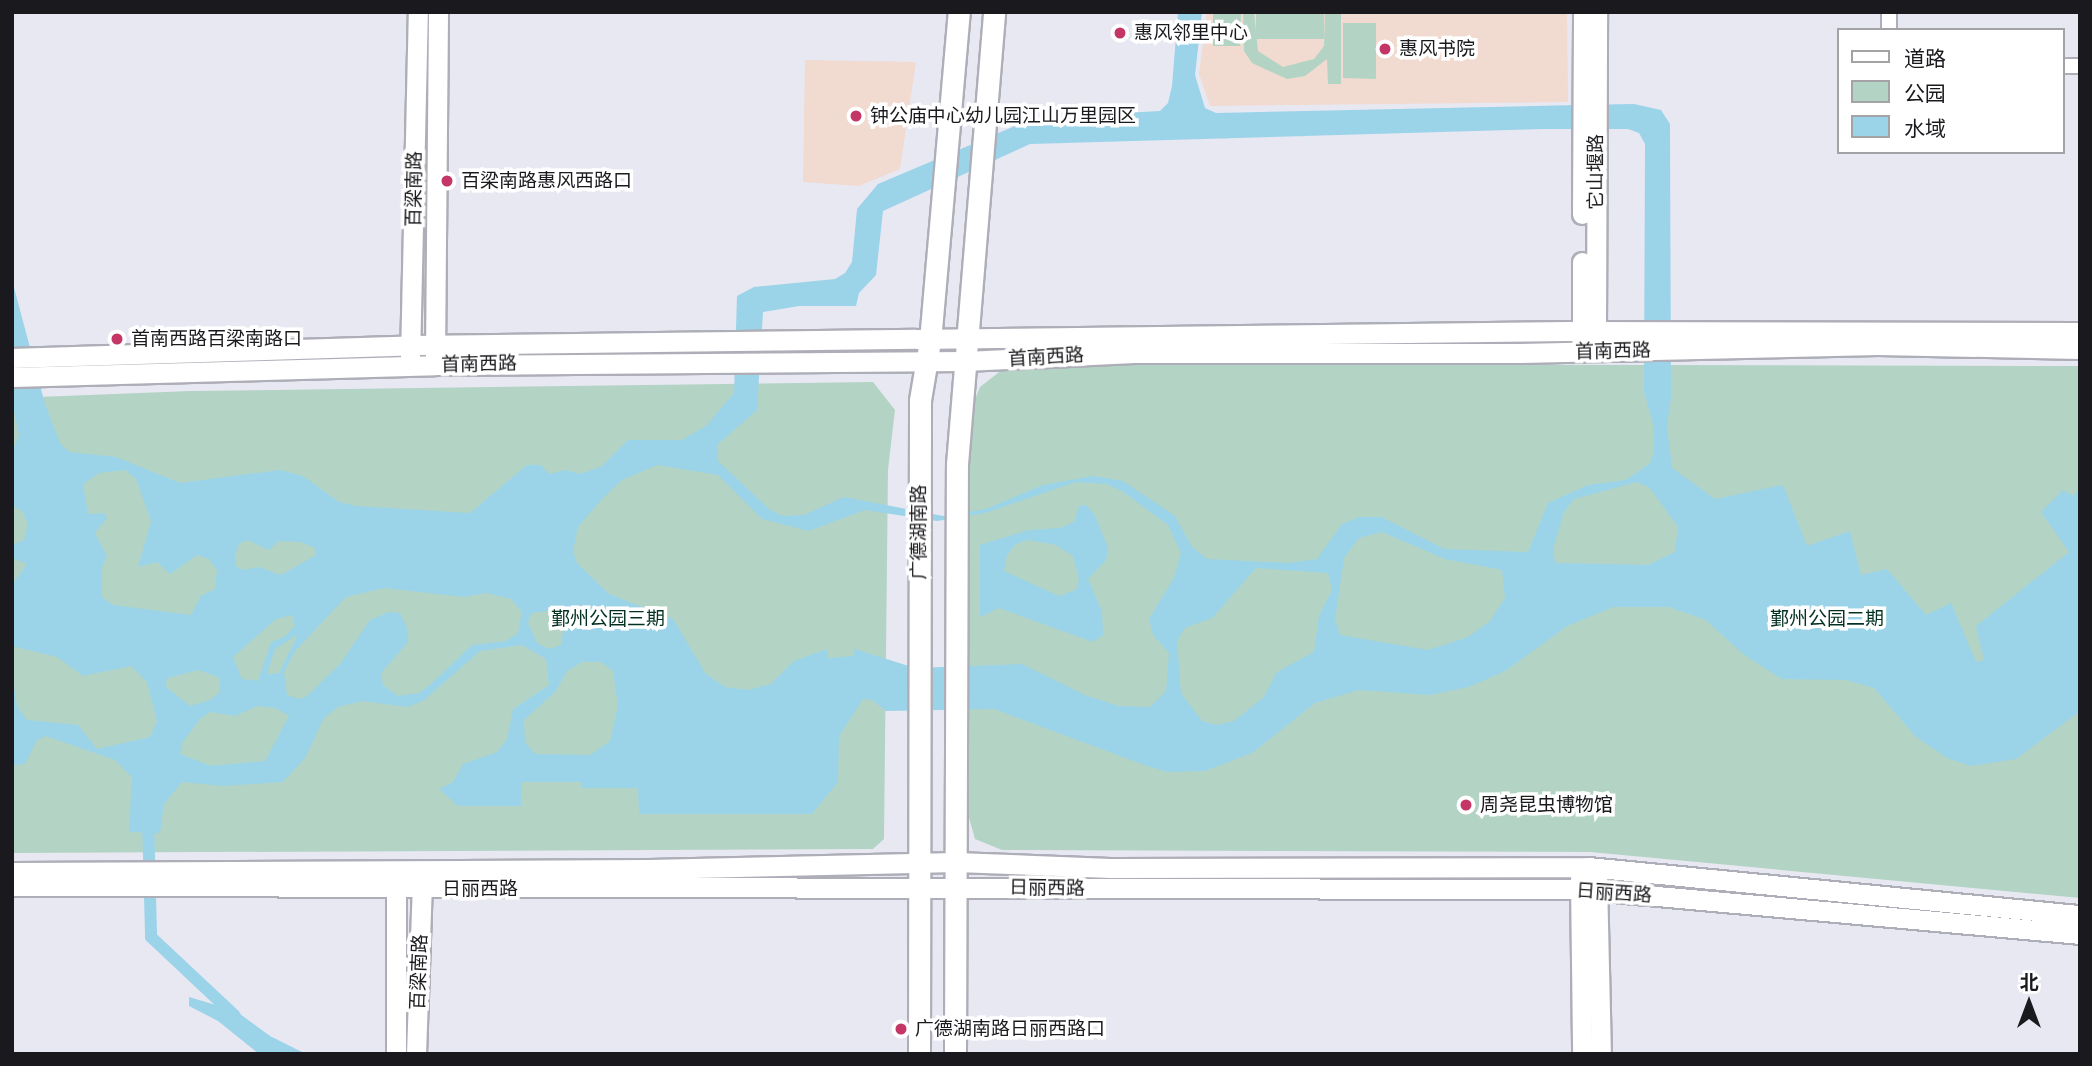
<!DOCTYPE html>
<meta charset="utf-8">
<style>
body{margin:0}
#map{position:relative;width:2092px;height:1066px;overflow:hidden;background:#e8e8f3;font-family:"IBM Plex Sans","Noto Sans SC",sans-serif}
div>[style]{position:absolute}
.education>*{inset:0;background:#f1dacf}
.green>*{inset:0;background:#b3d4c4}
.water>*{inset:0;background:#9bd3e9}
.canal>*{height:12px;margin:-6px;padding:0 6px;transform-origin:6px;border-radius:6px;background:#9bd3e9}
.roads{filter:drop-shadow(2px 0 #aeaeb8) drop-shadow(-2px 0 #aeaeb8) drop-shadow(0 2px #aeaeb8) drop-shadow(0 -2px #aeaeb8)}
.street>*{height:14px;margin:-7px;padding:0 7px;transform-origin:7px;border-radius:7px;background:#fff}
.secondary>*{height:19px;margin:-9.5px;padding:0 9.5px;transform-origin:9.5px;border-radius:9.5px;background:#fff}
.primary>*{height:21px;margin:-10.5px;padding:0 10.5px;transform-origin:10.5px;border-radius:10.5px;background:#fff}
.dots>*{width:19px;height:19px;translate:-50% -50%;box-sizing:border-box;border:4px solid #fff;border-radius:50%}
span{translate:-50% -50%;white-space:nowrap;text-align:center;line-height:1.15;-webkit-text-stroke:7px #fff;paint-order:stroke}
.poi-label{font-size:19px;color:#1a1a1e}
.left{translate:0 -50%;text-align:left}
.street-label{font-size:19px;color:#1a1a1e}
.park-label{font-size:19px;color:#033222}
.frame{position:absolute;inset:0;border:14px solid #1a1a1e;pointer-events:none}
.legend{position:absolute;left:1837px;top:28px;width:228px;height:126px;box-sizing:border-box;background:#fff;border:2px solid #a3a3a5;margin:0;padding:9px 12px;list-style:none;font-size:21px;color:#1a1a1e}
.legend li{display:flex;align-items:center;gap:14px;height:35px}
.legend b{width:35px;border:2px solid #a3a3a5}
.north{position:absolute;left:1994px;top:968px;width:70px;height:70px;-webkit-text-stroke:5px #fff;paint-order:stroke;rotate:0deg;font-size:19px;font-weight:700;line-height:28px;text-align:center;color:#1a1a1e}
.north::after{content:'';display:block;margin:auto;width:24px;height:32px;background:#1a1a1e;clip-path:polygon(50% 0,100% 100%,50% 72%,0 100%)}
</style>
<div id="map">
<div class="education">
<div style="clip-path:polygon(1207px 12px,1567px 12px,1568px 102px,1210px 106px,1199px 74px)"></div>
<div style="clip-path:polygon(805px 60px,916px 62px,900px 169px,859px 186px,803px 182px)"></div>
</div>
<div class="green">
<div style="clip-path:polygon(1213px 12px,1241px 12px,1240px 46px,1213px 46px)"></div>
<div style="clip-path:polygon(1243px 12px,1254px 12px,1258px 51px,1283px 67px,1314px 59px,1324px 46px,1325px 12px,1341px 12px,1341px 84px,1328px 84px,1327px 59px,1305px 76px,1287px 79px,1252px 63px,1244px 51px)"></div>
<div style="clip-path:polygon(1256px 12px,1324px 12px,1324px 39px,1256px 39px)"></div>
<div style="clip-path:polygon(1343px 23px,1376px 23px,1376px 79px,1343px 78px)"></div>
<div style="clip-path:polygon(1159px 364px,2080px 366px,2080px 898px,1590px 852px,1002px 850px,975px 839px,967px 811px,968px 416px,980px 387px,1003px 369px)"></div>
<div style="clip-path:polygon(873px 382px,895px 410px,888px 470px,884px 839px,873px 849px,12px 853px,12px 398px,190px 391px)"></div>
</div>
<div class="water">
<div style="clip-path:polygon(evenodd,1178px 12px,1202px 12px,1195px 75px,1205px 108px,1216px 113px,1577px 105px,1634px 104px,1661px 110px,1670px 124px,1671px 397px,1667px 426px,1672px 468px,1715px 499px,1783px 485px,1807px 546px,1850px 531px,1861px 575px,1887px 569px,1926px 615px,1951px 603px,1976px 662px,1984px 660px,1976px 626px,2069px 552px,2041px 512px,2063px 490px,2073px 496px,2080px 488px,2080px 711px,2016px 759px,1971px 766px,1947px 758px,1915px 736px,1874px 688px,1846px 680px,1782px 679px,1743px 654px,1706px 620px,1669px 607px,1614px 607px,1567px 626px,1507px 670px,1469px 687px,1430px 695px,1359px 690px,1315px 703px,1252px 753px,1205px 771px,1167px 772px,1147px 766px,994px 709px,886px 711px,872px 700px,863px 699px,839px 736px,838px 782px,812px 814px,639px 814px,638px 788px,582px 788px,582px 782px,522px 782px,521px 806px,458px 806px,439px 789px,453px 782px,463px 764px,497px 752px,507px 739px,513px 709px,549px 685px,546px 659px,522px 645px,480px 651px,423px 701px,407px 707px,363px 701px,338px 707px,324px 718px,305px 758px,283px 782px,223px 786px,182px 782px,164px 804px,160px 833px,129px 832px,132px 777px,115px 760px,46px 736px,37px 740px,25px 764px,12px 765px,12px 674px,17px 706px,27px 720px,78px 725px,97px 749px,150px 737px,157px 721px,147px 682px,131px 666px,83px 676px,57px 657px,12px 646px,12px 585px,27px 564px,12px 558px,12px 545px,24px 540px,28px 524px,23px 512px,12px 505px,12px 452px,19px 435px,12px 401px,12px 280px,45px 404px,60px 443px,69px 452px,116px 457px,180px 483px,280px 470px,303px 476px,339px 502px,356px 506px,470px 513px,527px 465px,541px 465px,549px 474px,566px 470px,579px 474px,601px 467px,628px 440px,682px 440px,706px 426px,734px 393px,737px 296px,754px 287px,835px 279px,845px 273px,852px 262px,857px 209px,878px 184px,1034px 118px,1160px 111px,1168px 103px,1172px 86px,1178px 12px,1544px 129px,1628px 129px,1639px 133px,1645px 144px,1644px 392px,1653px 424px,1654px 452px,1650px 463px,1626px 480px,1588px 485px,1548px 503px,1528px 552px,1444px 549px,1382px 517px,1360px 517px,1342px 524px,1317px 559px,1288px 563px,1207px 559px,1192px 547px,1175px 516px,1123px 481px,1093px 476px,1043px 485px,986px 509px,943px 516px,844px 497px,804px 515px,783px 516px,770px 510px,718px 461px,717px 445px,757px 410px,763px 312px,799px 306px,856px 306px,859px 293px,876px 275px,883px 211px,1030px 144px,1544px 129px,1178px 12px,657px 465px,718px 475px,762px 519px,809px 531px,865px 510px,937px 521px,985px 513px,1076px 482px,1106px 484px,1122px 491px,1168px 525px,1181px 553px,1174px 578px,1149px 619px,1153px 635px,1169px 653px,1166px 691px,1150px 707px,1119px 706px,1087px 696px,1022px 664px,915px 668px,858px 650px,853px 649px,853px 656px,828px 658px,827px 649px,794px 661px,771px 684px,748px 690px,725px 687px,706px 674px,673px 619px,609px 594px,577px 563px,573px 551px,578px 527px,602px 499px,622px 480px,657px 465px,1178px 12px,125px 470px,136px 479px,151px 521px,138px 567px,157px 562px,170px 574px,197px 555px,209px 559px,217px 570px,215px 589px,201px 596px,191px 615px,113px 605px,102px 597px,101px 570px,107px 556px,95px 533px,107px 518px,104px 513px,88px 514px,83px 484px,99px 473px,125px 470px,1178px 12px,1637px 482px,1650px 488px,1678px 527px,1675px 552px,1648px 565px,1555px 563px,1553px 549px,1564px 512px,1574px 499px,1637px 482px,1178px 12px,1382px 532px,1445px 559px,1502px 570px,1505px 598px,1490px 621px,1468px 637px,1428px 650px,1340px 635px,1335px 620px,1344px 558px,1359px 538px,1382px 532px,1178px 12px,247px 540px,269px 550px,279px 541px,301px 542px,315px 548px,316px 555px,281px 575px,259px 567px,243px 570px,236px 566px,235px 556px,239px 544px,247px 540px,1178px 12px,1256px 568px,1328px 573px,1332px 590px,1319px 616px,1314px 652px,1277px 672px,1264px 697px,1234px 721px,1216px 725px,1202px 721px,1181px 693px,1177px 641px,1185px 628px,1212px 618px,1256px 568px,1178px 12px,384px 588px,464px 597px,486px 593px,511px 599px,522px 612px,518px 633px,506px 641px,472px 645px,431px 684px,419px 693px,398px 696px,383px 685px,381px 673px,408px 642px,407px 628px,400px 613px,389px 612px,370px 620px,340px 664px,307px 696px,300px 699px,287px 695px,284px 672px,295px 651px,346px 597px,384px 588px,1178px 12px,548px 611px,563px 631px,561px 645px,549px 649px,537px 643px,528px 623px,531px 613px,548px 611px,1178px 12px,292px 615px,295px 626px,284px 637px,271px 642px,258px 681px,242px 679px,233px 657px,276px 619px,292px 615px,1178px 12px,298px 634px,279px 673px,267px 674px,275px 649px,298px 634px,1178px 12px,582px 662px,601px 662px,613px 671px,618px 706px,610px 741px,590px 755px,535px 754px,525px 742px,524px 720px,556px 691px,567px 671px,582px 662px,1178px 12px,199px 670px,220px 678px,219px 693px,210px 700px,190px 706px,166px 687px,167px 678px,199px 670px,1178px 12px,257px 706px,276px 708px,289px 716px,265px 761px,211px 766px,180px 754px,182px 743px,200px 719px,210px 712px,235px 716px,257px 706px)"></div>
<div style="clip-path:polygon(evenodd,1086px 505px,1095px 515px,1108px 548px,1106px 560px,1088px 579px,1102px 611px,1103px 635px,1093px 642px,999px 608px,980px 617px,980px 545px,1029px 530px,1060px 528px,1074px 522px,1079px 506px,1086px 505px,1028px 540px,1056px 545px,1073px 556px,1079px 580px,1076px 590px,1059px 596px,1004px 571px,1007px 555px,1016px 544px,1028px 540px)"></div>
<div style="clip-path:polygon(189px 997px,236px 1011px,270px 1036px,306px 1054px,259px 1054px,218px 1021px,189px 1006px)"></div>
</div>
<div class="canal">
<div style="left:148px;top:819px;width:118px;rotate:88.5deg"></div>
<div style="left:151px;top:937px;width:115px;rotate:43.2deg"></div>
</div>
<div class="roads">
<div class="street">
<div style="left:1889px;top:12px;width:18px;rotate:90deg"></div>
<div style="left:2062px;top:66px;width:18px"></div>
</div>
<div class="secondary">
<div style="left:1582px;top:214px;width:202px;rotate:-89.7deg"></div>
<div style="left:1582px;top:331px;width:69px;rotate:-90deg"></div>
<div style="left:1596px;top:331px;width:319px;rotate:-89.8deg"></div>
<div style="left:435px;top:357px;width:345px;rotate:-89.5deg"></div>
<div style="left:12px;top:358px;width:403px;rotate:-1.8deg"></div>
<div style="left:415px;top:345px;width:1154px;rotate:-0.7deg"></div>
<div style="left:1569px;top:331px;width:511px;rotate:0.11deg"></div>
<div style="left:410px;top:358px;width:346px;rotate:-88.7deg"></div>
<div style="left:12px;top:377px;width:423px;rotate:-1.6deg"></div>
<div style="left:435px;top:365px;width:530px;rotate:-0.43deg"></div>
<div style="left:965px;top:361px;width:169px;rotate:-2.7deg"></div>
<div style="left:1134px;top:353px;width:386px"></div>
<div style="left:1520px;top:353px;width:358px;rotate:-1.3deg"></div>
<div style="left:1878px;top:345px;width:202px;rotate:1.1deg"></div>
<div style="left:12px;top:872px;width:637px;rotate:-0.27deg"></div>
<div style="left:649px;top:869px;width:307px;rotate:-1.3deg"></div>
<div style="left:956px;top:862px;width:154px;rotate:2.2deg"></div>
<div style="left:1110px;top:868px;width:478px;rotate:-0.1deg"></div>
<div style="left:1588px;top:867px;width:494px;rotate:5.6deg"></div>
<div style="left:1580px;top:879px;width:175px;rotate:89.3deg"></div>
<div style="left:396px;top:880px;width:174px;rotate:90deg"></div>
<div style="left:1597px;top:880px;width:174px;rotate:88.7deg"></div>
<div style="left:12px;top:886px;width:1567px;rotate:0.11deg"></div>
<div style="left:1579px;top:889px;width:503px;rotate:5.13deg"></div>
<div style="left:416px;top:1054px;width:174px;rotate:-88deg"></div>
</div>
<div class="primary">
<div style="left:919px;top:1054px;width:654px;rotate:-89.91deg"></div>
<div style="left:920px;top:400px;width:60px;rotate:-80.4deg"></div>
<div style="left:930px;top:341px;width:330px;rotate:-85deg"></div>
<div style="left:955px;top:1054px;width:590px;rotate:-89.81deg"></div>
<div style="left:957px;top:464px;width:454px;rotate:-85.3deg"></div>
</div>
</div>
<div class="dots">
<div style="left:1120px;top:33px;background:#c33665"></div>
<div style="left:1385px;top:49px;background:#c33665"></div>
<div style="left:856px;top:116px;background:#c33665"></div>
<div style="left:447px;top:181px;background:#c33665"></div>
<div style="left:117px;top:339px;background:#c33665"></div>
<div style="left:1466px;top:805px;background:#c33665"></div>
<div style="left:901px;top:1029px;background:#c33665"></div>
</div>
<div class="poi-label">
<span class="left" style="left:1134px;top:33px">惠风邻里中心</span>
<span class="left" style="left:1399px;top:49px">惠风书院</span>
<span class="left" style="left:870px;top:116px">钟公庙中心幼儿园江山万里园区</span>
<span class="left" style="left:461px;top:181px">百梁南路惠风西路口</span>
<span class="left" style="left:131px;top:339px">首南西路百梁南路口</span>
<span class="left" style="left:1480px;top:805px">周尧昆虫博物馆</span>
<span class="left" style="left:915px;top:1029px">广德湖南路日丽西路口</span>
</div>
<div class="street-label">
<span style="left:1596px;top:172px;rotate:-90deg">它山堰路</span>
<span style="left:414px;top:189px;rotate:-89deg">百梁南路</span>
<span style="left:1613px;top:351px;rotate:-1deg">首南西路</span>
<span style="left:1046px;top:357px;rotate:-3deg">首南西路</span>
<span style="left:479px;top:364px;rotate:-1deg">首南西路</span>
<span style="left:919px;top:532px;rotate:-90deg">广德湖南路</span>
<span style="left:1047px;top:888px;rotate:1deg">日丽西路</span>
<span style="left:480px;top:889px">日丽西路</span>
<span style="left:1614px;top:893px;rotate:4deg">日丽西路</span>
<span style="left:419px;top:972px;rotate:-88deg">百梁南路</span>
</div>
<div class="park-label">
<span style="left:608px;top:619px">鄞州公园三期</span>
<span style="left:1827px;top:619px">鄞州公园二期</span>
</div>
<div class="frame"></div>
<ul class="legend">
<li><b style="height:9px;background:#fff"></b>道路</li>
<li><b style="height:19px;background:#b3d4c4"></b>公园</li>
<li><b style="height:19px;background:#9bd3e9"></b>水域</li>
</ul>
<div class="north">北</div>
</div>
